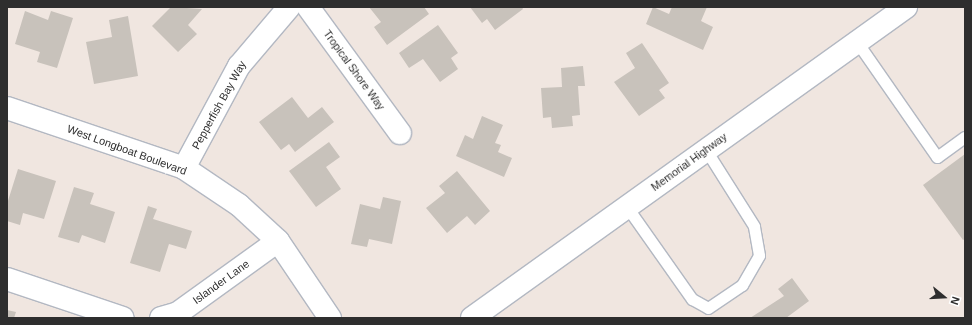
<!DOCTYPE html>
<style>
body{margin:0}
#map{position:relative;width:972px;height:325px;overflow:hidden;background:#f0e6e0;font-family:Helvetica,sans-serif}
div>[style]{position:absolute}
.building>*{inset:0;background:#c8c2bb}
.roads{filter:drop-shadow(1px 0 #b3b8c2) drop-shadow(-1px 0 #b3b8c2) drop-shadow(0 1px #b3b8c2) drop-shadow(0 -1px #b3b8c2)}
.lane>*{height:11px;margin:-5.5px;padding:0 5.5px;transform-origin:5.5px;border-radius:5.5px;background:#fff}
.street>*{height:22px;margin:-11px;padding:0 11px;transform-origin:11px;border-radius:11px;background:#fff}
.secondary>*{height:22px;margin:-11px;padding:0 11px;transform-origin:11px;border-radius:11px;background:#fff}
span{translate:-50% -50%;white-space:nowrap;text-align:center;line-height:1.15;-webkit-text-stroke:4px #fff;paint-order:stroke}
.street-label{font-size:11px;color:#2e2e2e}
.frame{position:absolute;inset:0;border:8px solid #2e2e2e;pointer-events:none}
.north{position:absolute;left:924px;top:277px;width:40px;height:40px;-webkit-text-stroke:3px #fff;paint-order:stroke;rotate:108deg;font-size:11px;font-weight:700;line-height:16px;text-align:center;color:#2e2e2e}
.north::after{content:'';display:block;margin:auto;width:14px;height:18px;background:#2e2e2e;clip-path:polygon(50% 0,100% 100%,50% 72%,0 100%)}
</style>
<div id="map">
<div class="building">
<div style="clip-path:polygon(171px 7px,202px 9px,188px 25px,197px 34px,178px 52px,152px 26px)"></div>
<div style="clip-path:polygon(369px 7px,424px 7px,429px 14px,387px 45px,374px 27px,381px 22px)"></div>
<div style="clip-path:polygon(470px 7px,522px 7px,523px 9px,495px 30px,487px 19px,482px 23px)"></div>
<div style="clip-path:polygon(653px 7px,669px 14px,672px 7px,707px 7px,701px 21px,713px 27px,703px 50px,646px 24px)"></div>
<div style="clip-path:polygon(25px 11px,48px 20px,51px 11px,73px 18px,57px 68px,37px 62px,40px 52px,15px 44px)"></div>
<div style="clip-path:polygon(128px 16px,138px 76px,94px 84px,86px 42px,112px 37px,109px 20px)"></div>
<div style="clip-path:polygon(438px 25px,458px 53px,451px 58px,458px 69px,440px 82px,423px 59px,409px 68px,399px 53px)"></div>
<div style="clip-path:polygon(642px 43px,669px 83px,659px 90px,665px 98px,639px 116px,614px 82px,635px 68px,626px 53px)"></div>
<div style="clip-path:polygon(583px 66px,585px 86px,578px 86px,580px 115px,572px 116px,573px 126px,552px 128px,551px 117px,543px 118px,541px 88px,562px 87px,561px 68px)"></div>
<div style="clip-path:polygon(292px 97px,308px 118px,322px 107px,334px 122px,295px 152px,289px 144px,281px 150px,259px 122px)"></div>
<div style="clip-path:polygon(482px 116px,503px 125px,495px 143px,501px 145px,498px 152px,512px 158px,504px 177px,456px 156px,465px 135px,473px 139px)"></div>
<div style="clip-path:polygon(329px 142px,340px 157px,326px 167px,341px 189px,316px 207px,289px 171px)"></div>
<div style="clip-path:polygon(965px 154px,965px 239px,963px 240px,923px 185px)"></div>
<div style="clip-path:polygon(18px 169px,56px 181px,44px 219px,23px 213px,20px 225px,7px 221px,7px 204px)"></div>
<div style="clip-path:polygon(457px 171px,490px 211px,475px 225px,467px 216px,447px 233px,426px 208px,445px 193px,439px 186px)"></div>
<div style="clip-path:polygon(74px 187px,94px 193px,90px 204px,115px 212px,105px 243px,82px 235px,79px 243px,58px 237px)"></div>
<div style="clip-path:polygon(383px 197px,401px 201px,392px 244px,369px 239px,367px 247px,351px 244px,360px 204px,380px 209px)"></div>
<div style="clip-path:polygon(148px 206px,157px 209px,153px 219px,192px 231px,186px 249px,169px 244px,160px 272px,130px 263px)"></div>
<div style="clip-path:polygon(792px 278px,809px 301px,786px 318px,750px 318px,784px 296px,778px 289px)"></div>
<div style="clip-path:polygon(7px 310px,16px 312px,14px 318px,7px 318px)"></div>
</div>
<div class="roads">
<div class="lane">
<div style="left:857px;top:42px;width:140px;rotate:55.2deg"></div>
<div style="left:937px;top:157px;width:34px;rotate:-36deg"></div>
<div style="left:627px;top:207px;width:113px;rotate:54.8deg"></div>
<div style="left:692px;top:299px;width:18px;rotate:29deg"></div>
<div style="left:708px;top:308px;width:41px;rotate:-34.1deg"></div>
<div style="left:742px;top:285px;width:34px;rotate:-60deg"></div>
<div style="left:759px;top:255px;width:29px;rotate:-100deg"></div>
<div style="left:754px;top:226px;width:90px;rotate:-122.3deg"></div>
</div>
<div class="street">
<div style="left:308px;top:7px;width:156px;rotate:53.9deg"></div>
<div style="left:184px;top:168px;width:116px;rotate:-61.7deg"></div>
<div style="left:239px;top:66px;width:77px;rotate:-49.7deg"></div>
<div style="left:7px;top:279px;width:122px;rotate:18.6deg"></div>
<div style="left:161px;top:318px;width:18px;rotate:-16deg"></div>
<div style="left:178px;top:313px;width:123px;rotate:-35.8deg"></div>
<div style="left:472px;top:318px;width:534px;rotate:-35.62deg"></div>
</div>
<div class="secondary">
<div style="left:7px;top:108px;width:187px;rotate:18.7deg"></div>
<div style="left:184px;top:168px;width:66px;rotate:33.9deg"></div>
<div style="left:239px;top:205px;width:53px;rotate:42.7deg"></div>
<div style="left:278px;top:241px;width:93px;rotate:56deg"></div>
</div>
</div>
<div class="street-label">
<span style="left:354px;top:70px;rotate:54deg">Tropical Shore Way</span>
<span style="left:219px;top:105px;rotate:-61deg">Pepperfish Bay Way</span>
<span style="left:127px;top:150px;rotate:20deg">West Longboat Boulevard</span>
<span style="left:689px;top:162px;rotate:-36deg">Memorial Highway</span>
<span style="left:221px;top:282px;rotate:-36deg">Islander Lane</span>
</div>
<div class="frame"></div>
<div class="north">N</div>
</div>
